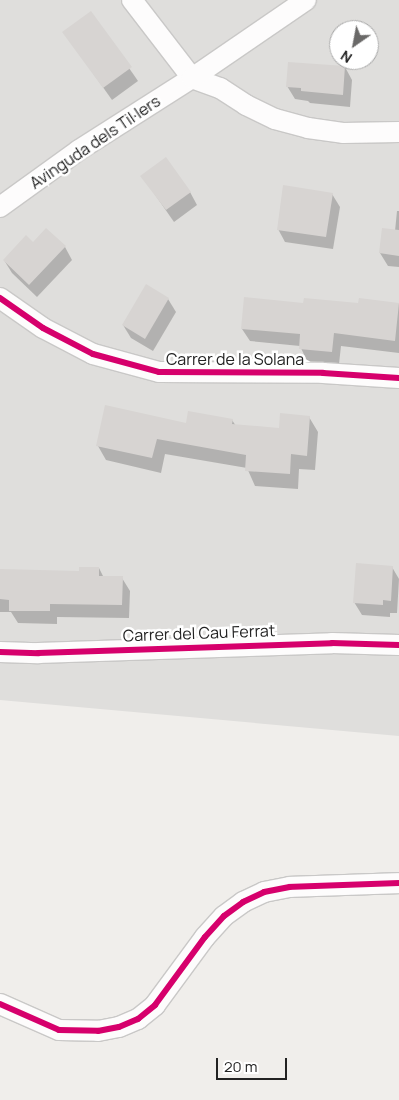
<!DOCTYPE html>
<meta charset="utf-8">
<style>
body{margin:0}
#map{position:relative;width:399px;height:1100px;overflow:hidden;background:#f0eeeb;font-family:Manrope,sans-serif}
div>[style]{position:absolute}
.residential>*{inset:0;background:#dfdedc}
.shadow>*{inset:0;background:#0003}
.building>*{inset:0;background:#d7d4d2}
.roads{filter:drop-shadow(1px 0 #c9c8c7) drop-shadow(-1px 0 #c9c8c7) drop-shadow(0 1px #c9c8c7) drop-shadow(0 -1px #c9c8c7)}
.street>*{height:20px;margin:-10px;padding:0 10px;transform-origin:10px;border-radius:10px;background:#fdfcfc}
.cycleway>*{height:6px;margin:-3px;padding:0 3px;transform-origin:3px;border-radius:3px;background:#d6006c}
span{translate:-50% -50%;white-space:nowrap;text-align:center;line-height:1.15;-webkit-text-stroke:5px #fff;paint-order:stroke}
.street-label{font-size:16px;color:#222}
.north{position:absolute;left:329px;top:20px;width:50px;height:50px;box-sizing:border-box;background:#fff;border:1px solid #a7a7a7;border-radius:50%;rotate:213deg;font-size:14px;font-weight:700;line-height:20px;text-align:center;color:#222}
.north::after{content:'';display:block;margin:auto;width:18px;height:22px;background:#6a6968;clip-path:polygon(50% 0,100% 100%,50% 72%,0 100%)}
.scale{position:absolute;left:216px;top:1058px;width:71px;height:22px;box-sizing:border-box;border:2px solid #222;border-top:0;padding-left:6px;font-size:15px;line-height:18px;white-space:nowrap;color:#222;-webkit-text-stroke:4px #fff;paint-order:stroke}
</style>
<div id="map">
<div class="residential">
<div style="clip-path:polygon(evenodd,0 0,399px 0,399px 736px,0 700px,0 0,339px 30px,369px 30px,369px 60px,339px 60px,339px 30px)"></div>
</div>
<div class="shadow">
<div style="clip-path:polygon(91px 13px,138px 81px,112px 100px,64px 32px)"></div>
<div style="clip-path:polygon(345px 67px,352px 80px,350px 107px,310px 103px,308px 101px,295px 99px,287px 86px)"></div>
<div style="clip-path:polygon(142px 176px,190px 192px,197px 205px,174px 222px)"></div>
<div style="clip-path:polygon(332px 194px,340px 207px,333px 249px,285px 242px,278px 229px)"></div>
<div style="clip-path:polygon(397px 211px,399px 211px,399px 267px,388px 266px,380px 253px,395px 231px)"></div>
<div style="clip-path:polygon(33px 243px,65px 247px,72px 260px,37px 297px,12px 273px,4px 260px)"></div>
<div style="clip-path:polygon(146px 286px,168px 299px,176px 312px,153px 351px,131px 338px,123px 325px)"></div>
<div style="clip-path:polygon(360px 299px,399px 304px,399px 353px,341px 346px,339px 364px,307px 361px,300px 346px,250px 341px,242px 329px,304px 305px,360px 305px)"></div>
<div style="clip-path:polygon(309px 417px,318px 432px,315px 470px,299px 469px,298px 489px,255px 486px,247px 468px,165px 454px,161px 473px,106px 460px,98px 446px,187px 425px,232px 420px,236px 426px,280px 430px)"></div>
<div style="clip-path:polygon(392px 567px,399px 579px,397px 613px,390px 613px,390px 617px,362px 615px,354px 602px)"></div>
<div style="clip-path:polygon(99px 568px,104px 578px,122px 578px,130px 591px,129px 618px,57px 617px,57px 624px,18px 623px,11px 612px,0 612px,0 571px,80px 572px)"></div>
</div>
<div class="building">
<div style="clip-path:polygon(91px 11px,132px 67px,103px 88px,62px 32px)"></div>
<div style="clip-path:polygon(288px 62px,345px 66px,343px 95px,301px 91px,301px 88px,286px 87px)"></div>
<div style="clip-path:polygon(166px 157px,191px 192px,166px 210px,140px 176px)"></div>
<div style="clip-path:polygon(283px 185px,333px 193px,326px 237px,277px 230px)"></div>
<div style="clip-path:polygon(46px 228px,66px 246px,29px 285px,3px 260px,26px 235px,33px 242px)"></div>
<div style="clip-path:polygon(382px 228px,399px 230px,399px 256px,379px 253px)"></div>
<div style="clip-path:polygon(146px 284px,169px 298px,145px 339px,122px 325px)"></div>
<div style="clip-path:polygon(244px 297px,303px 303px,304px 298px,358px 303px,359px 298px,399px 303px,395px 341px,334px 333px,332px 352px,299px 349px,300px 334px,241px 329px)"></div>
<div style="clip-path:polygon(105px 405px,186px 423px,188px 411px,233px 419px,232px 424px,279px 428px,280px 413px,310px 416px,307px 456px,291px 454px,290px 474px,245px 471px,246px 455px,157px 439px,152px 458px,96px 446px)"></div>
<div style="clip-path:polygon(356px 563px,393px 566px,391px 601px,383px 600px,383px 605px,353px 603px)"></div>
<div style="clip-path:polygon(79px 567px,99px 567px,99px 576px,123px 576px,122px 605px,50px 604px,50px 611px,9px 611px,9px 600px,0 599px,0 569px,79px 571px)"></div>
</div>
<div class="roads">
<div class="street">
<div style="left:132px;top:0;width:98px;rotate:52.4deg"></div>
<div style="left:192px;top:78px;width:30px;rotate:20deg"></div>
<div style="left:220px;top:88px;width:31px;rotate:33deg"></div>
<div style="left:246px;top:105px;width:32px;rotate:26deg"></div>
<div style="left:275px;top:119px;width:34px;rotate:15deg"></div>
<div style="left:308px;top:128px;width:35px;rotate:8deg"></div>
<div style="left:343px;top:133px;width:56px;rotate:-1deg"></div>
<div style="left:0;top:207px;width:97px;rotate:-35.8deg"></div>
<div style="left:79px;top:150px;width:134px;rotate:-32.5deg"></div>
<div style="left:192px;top:78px;width:138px;rotate:-34.4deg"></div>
<div style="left:0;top:298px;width:52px;rotate:34.9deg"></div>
<div style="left:43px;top:328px;width:56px;rotate:27.5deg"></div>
<div style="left:93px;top:354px;width:68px;rotate:15.3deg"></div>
<div style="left:159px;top:372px;width:164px;rotate:0.3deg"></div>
<div style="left:323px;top:373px;width:76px;rotate:3.8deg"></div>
<div style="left:0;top:652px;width:38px;rotate:2deg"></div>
<div style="left:38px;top:653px;width:294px;rotate:-1.9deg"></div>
<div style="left:332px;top:643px;width:67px;rotate:1.7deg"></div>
<div style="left:0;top:1004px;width:64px;rotate:23.8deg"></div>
<div style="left:59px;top:1030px;width:39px;rotate:1deg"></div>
<div style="left:98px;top:1031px;width:21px;rotate:-11deg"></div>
<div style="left:119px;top:1027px;width:21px;rotate:-23deg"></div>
<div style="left:138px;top:1019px;width:22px;rotate:-39deg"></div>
<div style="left:155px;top:1005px;width:84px;rotate:-53.7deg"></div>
<div style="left:205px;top:937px;width:28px;rotate:-48deg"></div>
<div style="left:224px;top:916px;width:24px;rotate:-36deg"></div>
<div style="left:243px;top:902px;width:23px;rotate:-25deg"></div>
<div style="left:264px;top:892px;width:26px;rotate:-11deg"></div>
<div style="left:290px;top:887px;width:109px;rotate:-2.1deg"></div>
</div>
</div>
<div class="cycleway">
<div style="left:0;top:298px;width:52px;rotate:34.9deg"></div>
<div style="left:43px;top:328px;width:56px;rotate:27.5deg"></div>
<div style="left:93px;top:354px;width:68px;rotate:15.3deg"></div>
<div style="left:159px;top:372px;width:164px;rotate:0.3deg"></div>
<div style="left:323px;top:373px;width:76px;rotate:3.8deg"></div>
<div style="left:0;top:652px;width:38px;rotate:2deg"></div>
<div style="left:38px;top:653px;width:294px;rotate:-1.9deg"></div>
<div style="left:332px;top:643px;width:67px;rotate:1.7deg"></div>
<div style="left:0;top:1004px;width:64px;rotate:23.8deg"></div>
<div style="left:59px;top:1030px;width:39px;rotate:1deg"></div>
<div style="left:98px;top:1031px;width:21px;rotate:-11deg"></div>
<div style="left:119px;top:1027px;width:21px;rotate:-23deg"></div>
<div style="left:138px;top:1019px;width:22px;rotate:-39deg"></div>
<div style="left:155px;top:1005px;width:84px;rotate:-53.7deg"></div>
<div style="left:205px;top:937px;width:28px;rotate:-48deg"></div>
<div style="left:224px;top:916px;width:24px;rotate:-36deg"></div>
<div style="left:243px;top:902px;width:23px;rotate:-25deg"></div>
<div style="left:264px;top:892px;width:26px;rotate:-11deg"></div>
<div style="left:290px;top:887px;width:109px;rotate:-2.1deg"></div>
</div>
<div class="street-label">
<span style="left:95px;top:142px;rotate:-34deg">Avinguda dels Til·lers</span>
<span style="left:235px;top:359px">Carrer de la Solana</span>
<span style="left:199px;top:633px;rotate:-2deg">Carrer del Cau Ferrat</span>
</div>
<div class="north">N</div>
<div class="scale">20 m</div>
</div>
